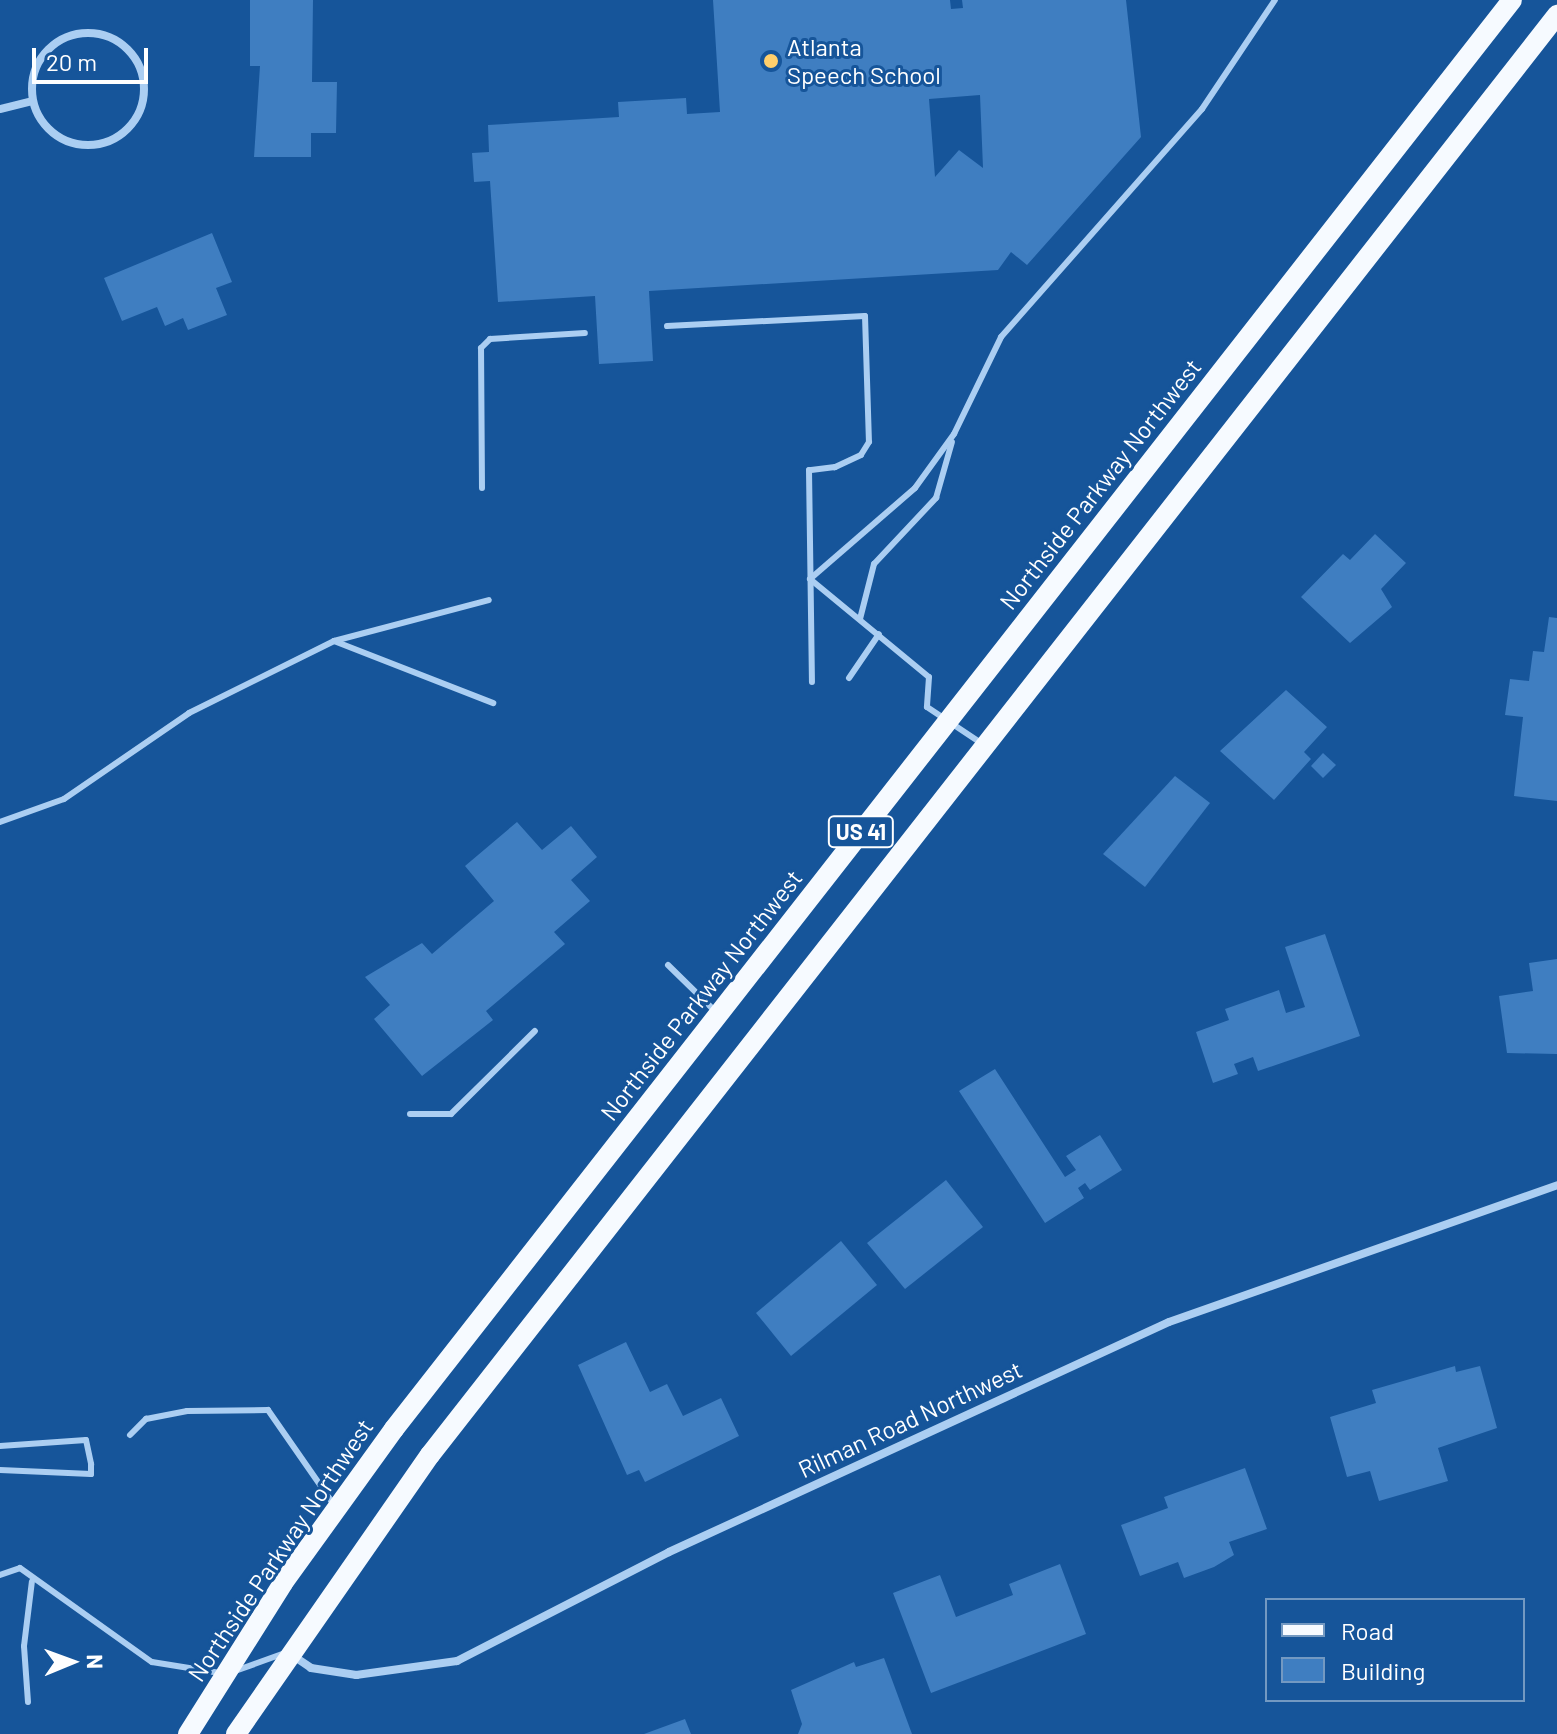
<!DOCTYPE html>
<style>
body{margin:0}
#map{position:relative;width:1557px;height:1734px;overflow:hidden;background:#16559a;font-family:Barlow,sans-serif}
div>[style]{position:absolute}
.building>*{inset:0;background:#3f7ec1}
.lane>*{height:6px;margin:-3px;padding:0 3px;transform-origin:3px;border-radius:3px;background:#abcef2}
.street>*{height:8px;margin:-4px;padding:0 4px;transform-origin:4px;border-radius:4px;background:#abcef2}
.street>.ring{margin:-4px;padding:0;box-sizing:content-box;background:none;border:8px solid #abcef2;border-radius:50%}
.primary>*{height:20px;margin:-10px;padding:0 10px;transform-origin:10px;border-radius:10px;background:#f6faff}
.dots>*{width:22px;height:22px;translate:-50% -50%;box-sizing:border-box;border:4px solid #16559a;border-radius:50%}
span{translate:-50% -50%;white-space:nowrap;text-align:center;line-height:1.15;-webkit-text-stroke:6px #16559a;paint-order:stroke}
.shield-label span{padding:2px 6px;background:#16559a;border:2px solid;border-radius:6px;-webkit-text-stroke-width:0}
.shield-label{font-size:22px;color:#fff;font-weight:700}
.poi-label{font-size:24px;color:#fff}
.left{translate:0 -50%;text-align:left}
.street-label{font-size:24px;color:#fff}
.legend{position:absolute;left:1265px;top:1598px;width:260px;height:104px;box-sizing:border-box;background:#16559a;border:2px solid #7399c2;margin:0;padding:10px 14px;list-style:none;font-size:24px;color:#fff}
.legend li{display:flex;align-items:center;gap:16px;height:40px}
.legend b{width:40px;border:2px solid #7399c2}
.north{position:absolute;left:32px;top:1622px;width:80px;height:80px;-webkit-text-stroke:6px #16559a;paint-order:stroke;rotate:89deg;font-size:22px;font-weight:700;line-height:32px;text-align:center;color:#fff}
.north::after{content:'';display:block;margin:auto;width:28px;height:36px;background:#fff;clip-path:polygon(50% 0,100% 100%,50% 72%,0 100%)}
.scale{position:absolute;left:32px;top:48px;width:116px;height:36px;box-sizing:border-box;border:4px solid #fff;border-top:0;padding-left:10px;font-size:24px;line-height:28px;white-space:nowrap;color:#fff;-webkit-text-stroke:6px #16559a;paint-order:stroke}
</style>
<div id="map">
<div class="building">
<div style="clip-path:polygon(250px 0,313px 0,312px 82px,337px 82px,336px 133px,311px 133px,311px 157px,254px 157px,260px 66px,250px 66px)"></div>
<div style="clip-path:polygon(evenodd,713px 0,950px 0,951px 9px,963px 8px,962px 0,1126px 0,1141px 137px,1027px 265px,1011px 252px,998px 270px,649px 291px,653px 361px,599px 364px,595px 296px,498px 302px,490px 181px,474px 182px,472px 153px,489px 152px,488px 125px,619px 117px,618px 102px,686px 98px,687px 114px,720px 112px,713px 0,980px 95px,983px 168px,959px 150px,935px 177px,929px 99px,980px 95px)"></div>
<div style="clip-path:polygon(212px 233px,232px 282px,216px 288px,227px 315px,188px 330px,183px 318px,165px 326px,157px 307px,122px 321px,104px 278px)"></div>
<div style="clip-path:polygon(1375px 534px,1406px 563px,1381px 589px,1392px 607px,1350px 643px,1301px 597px,1343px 554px,1350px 560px)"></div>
<div style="clip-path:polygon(1549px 617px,1557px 618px,1557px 801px,1514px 796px,1523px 717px,1505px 715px,1510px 679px,1529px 681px,1533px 651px,1544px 652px)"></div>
<div style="clip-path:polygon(1286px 690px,1327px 727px,1304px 752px,1311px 759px,1274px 800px,1220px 751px)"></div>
<div style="clip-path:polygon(1323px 753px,1336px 765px,1323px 778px,1311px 766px)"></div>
<div style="clip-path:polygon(1175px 776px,1210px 803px,1145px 887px,1103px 854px)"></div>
<div style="clip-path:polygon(517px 822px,542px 850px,571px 826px,597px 857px,571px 880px,590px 901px,554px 932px,565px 944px,486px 1011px,493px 1020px,422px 1076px,374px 1019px,390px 1005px,365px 977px,422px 943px,432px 954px,494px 901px,465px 866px)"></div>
<div style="clip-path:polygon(1325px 934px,1360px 1036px,1258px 1071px,1253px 1057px,1234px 1064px,1238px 1074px,1213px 1083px,1196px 1032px,1229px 1020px,1225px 1009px,1279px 990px,1286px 1013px,1305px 1007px,1285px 947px)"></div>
<div style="clip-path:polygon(1557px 959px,1557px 1054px,1507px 1053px,1499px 996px,1533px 991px,1529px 963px)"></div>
<div style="clip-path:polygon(995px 1069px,1065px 1177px,1076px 1170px,1066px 1156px,1100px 1135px,1122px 1170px,1090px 1190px,1085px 1183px,1078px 1188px,1084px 1198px,1045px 1223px,959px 1091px)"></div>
<div style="clip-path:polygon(946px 1180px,983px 1227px,905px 1289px,867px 1243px)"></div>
<div style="clip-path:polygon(841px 1241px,877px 1285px,791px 1356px,756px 1313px)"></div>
<div style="clip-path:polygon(626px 1342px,650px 1392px,667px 1384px,683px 1416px,721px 1398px,739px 1436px,645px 1482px,639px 1470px,627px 1475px,578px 1365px)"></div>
<div style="clip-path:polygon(1455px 1366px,1456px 1372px,1480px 1366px,1497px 1428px,1438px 1448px,1448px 1481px,1379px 1501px,1370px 1471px,1347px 1477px,1330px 1417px,1376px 1403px,1372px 1390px)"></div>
<div style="clip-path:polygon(1245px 1468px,1267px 1529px,1229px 1542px,1234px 1555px,1214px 1567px,1184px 1578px,1178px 1562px,1140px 1576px,1121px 1525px,1168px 1508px,1164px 1497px)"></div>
<div style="clip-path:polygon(1060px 1564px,1086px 1634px,931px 1693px,893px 1593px,940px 1575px,956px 1617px,1013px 1595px,1009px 1584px)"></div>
<div style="clip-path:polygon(884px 1658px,912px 1734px,798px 1734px,802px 1724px,791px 1690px,854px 1662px,856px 1667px)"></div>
<div style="clip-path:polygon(685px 1719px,691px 1734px,644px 1734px)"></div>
</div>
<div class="lane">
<div style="left:667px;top:326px;width:198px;rotate:-2.9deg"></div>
<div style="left:865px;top:316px;width:126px;rotate:88.2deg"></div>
<div style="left:869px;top:442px;width:15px;rotate:122deg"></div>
<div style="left:861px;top:455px;width:29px;rotate:155deg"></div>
<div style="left:835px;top:467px;width:26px;rotate:173deg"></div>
<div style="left:809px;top:470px;width:212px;rotate:89.2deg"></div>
<div style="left:482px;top:488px;width:140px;rotate:-90.4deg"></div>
<div style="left:481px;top:348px;width:13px;rotate:-45deg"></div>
<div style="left:490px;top:339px;width:95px;rotate:-3.6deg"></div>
<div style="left:810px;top:579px;width:139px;rotate:-40.9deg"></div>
<div style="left:915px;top:488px;width:67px;rotate:-54.2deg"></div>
<div style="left:954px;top:434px;width:108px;rotate:-64.1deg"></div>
<div style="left:1001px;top:337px;width:304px;rotate:-48.6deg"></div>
<div style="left:1202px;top:109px;width:131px;rotate:-56.2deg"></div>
<div style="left:810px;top:579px;width:154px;rotate:39.5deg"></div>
<div style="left:929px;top:677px;width:30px;rotate:94deg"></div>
<div style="left:927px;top:707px;width:69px;rotate:33.7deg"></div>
<div style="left:860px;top:619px;width:57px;rotate:-75.7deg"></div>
<div style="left:874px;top:564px;width:91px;rotate:-46.8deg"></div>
<div style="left:936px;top:498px;width:58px;rotate:-74.1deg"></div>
<div style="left:334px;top:641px;width:171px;rotate:21.3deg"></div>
<div style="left:849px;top:678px;width:53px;rotate:-55.7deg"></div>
<div style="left:0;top:822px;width:68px;rotate:-19.8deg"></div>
<div style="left:64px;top:799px;width:152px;rotate:-34.5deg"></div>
<div style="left:189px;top:713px;width:162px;rotate:-26.4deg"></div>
<div style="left:334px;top:641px;width:160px;rotate:-14.8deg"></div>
<div style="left:668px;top:965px;width:67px;rotate:44.4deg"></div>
<div style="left:410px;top:1114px;width:41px"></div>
<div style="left:451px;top:1114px;width:118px;rotate:-44.7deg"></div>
<div style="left:130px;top:1435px;width:23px;rotate:-45deg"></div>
<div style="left:146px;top:1419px;width:42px;rotate:-11deg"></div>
<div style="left:187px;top:1411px;width:81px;rotate:-0.7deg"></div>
<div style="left:268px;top:1410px;width:116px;rotate:55.2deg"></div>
<div style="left:0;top:1446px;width:86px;rotate:-4deg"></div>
<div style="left:86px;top:1440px;width:25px;rotate:78deg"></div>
<div style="left:91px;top:1464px;width:10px;rotate:90deg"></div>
<div style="left:91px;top:1474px;width:91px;rotate:-177.5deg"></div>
<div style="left:0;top:1575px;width:21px;rotate:-19deg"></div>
<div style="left:20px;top:1568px;width:162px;rotate:35.5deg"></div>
<div style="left:152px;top:1662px;width:69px;rotate:9.2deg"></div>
<div style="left:235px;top:1671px;width:53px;rotate:-19.8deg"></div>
<div style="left:28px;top:1702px;width:56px;rotate:-94.1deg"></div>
<div style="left:24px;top:1646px;width:65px;rotate:-83deg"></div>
</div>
<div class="street">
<div class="ring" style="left:32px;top:33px;width:104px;height:104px"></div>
<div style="left:0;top:109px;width:33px;rotate:-14deg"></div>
<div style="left:292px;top:1655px;width:23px;rotate:34deg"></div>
<div style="left:311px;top:1668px;width:46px;rotate:8.8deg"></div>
<div style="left:356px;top:1675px;width:102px;rotate:-7.9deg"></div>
<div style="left:457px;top:1661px;width:238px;rotate:-27.2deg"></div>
<div style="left:669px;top:1552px;width:550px;rotate:-24.7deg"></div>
<div style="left:1169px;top:1322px;width:411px;rotate:-19.4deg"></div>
</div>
<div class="primary">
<div style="left:188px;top:1734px;width:178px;rotate:-57.8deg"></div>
<div style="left:283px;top:1583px;width:190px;rotate:-54.2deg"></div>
<div style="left:394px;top:1429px;width:1814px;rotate:-51.96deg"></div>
<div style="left:236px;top:1734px;width:340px;rotate:-55.2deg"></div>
<div style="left:430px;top:1455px;width:1829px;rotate:-51.95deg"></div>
</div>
<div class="dots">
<div style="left:771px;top:61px;background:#ffcf6c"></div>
</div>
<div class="shield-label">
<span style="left:861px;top:832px">US 41</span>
</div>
<div class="poi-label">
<span class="left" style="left:787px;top:61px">Atlanta<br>Speech School</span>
</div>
<div class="street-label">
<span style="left:1100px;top:484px;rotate:-52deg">Northside Parkway Northwest</span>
<span style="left:701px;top:995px;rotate:-52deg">Northside Parkway Northwest</span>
<span style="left:910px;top:1419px;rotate:-25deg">Rilman Road Northwest</span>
<span style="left:280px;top:1550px;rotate:-56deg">Northside Parkway Northwest</span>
</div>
<ul class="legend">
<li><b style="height:10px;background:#f6faff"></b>Road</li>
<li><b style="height:22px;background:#3f7ec1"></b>Building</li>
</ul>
<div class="north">N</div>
<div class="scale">20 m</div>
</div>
